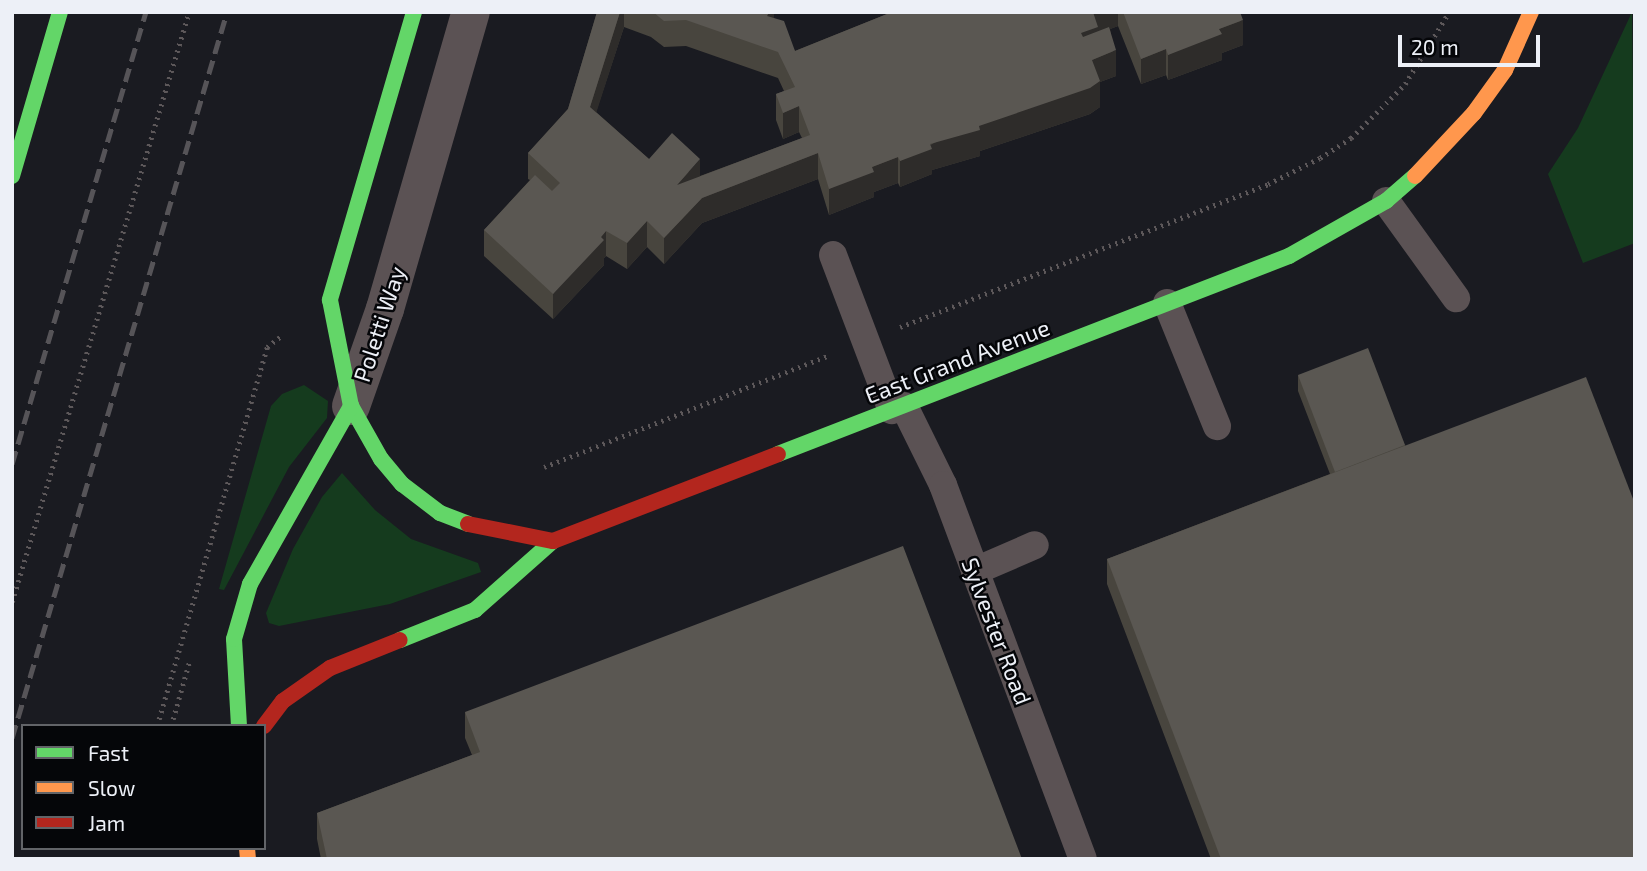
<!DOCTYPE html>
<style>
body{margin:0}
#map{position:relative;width:1647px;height:871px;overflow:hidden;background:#1a1b21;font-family:"Exo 2",sans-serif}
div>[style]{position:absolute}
.green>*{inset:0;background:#153b1e}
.path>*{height:4.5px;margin-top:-2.25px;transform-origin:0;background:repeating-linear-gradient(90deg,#5d585a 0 2px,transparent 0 7px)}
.lane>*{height:28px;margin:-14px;padding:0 14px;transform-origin:14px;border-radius:14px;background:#5b5254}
.street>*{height:38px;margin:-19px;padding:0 19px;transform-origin:19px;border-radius:19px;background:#5b5254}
.fast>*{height:16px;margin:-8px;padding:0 8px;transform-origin:8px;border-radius:8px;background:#63d668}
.slow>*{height:16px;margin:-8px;padding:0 8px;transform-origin:8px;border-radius:8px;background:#ff974d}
.jam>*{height:16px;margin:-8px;padding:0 8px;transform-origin:8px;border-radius:8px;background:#b3261e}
.rail>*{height:5px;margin-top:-2.5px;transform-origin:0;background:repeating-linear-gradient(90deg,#565458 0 14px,transparent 0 21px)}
.wall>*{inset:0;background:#48453e}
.shaded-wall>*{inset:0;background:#2e2c2a}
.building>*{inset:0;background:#5a5752}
span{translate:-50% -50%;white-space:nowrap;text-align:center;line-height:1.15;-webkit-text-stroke:5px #050609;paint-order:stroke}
.street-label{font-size:23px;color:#edf0f7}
.frame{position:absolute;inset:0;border:14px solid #edf0f7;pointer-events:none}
.legend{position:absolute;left:21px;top:724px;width:245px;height:126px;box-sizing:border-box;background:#050609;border:2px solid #626468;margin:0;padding:9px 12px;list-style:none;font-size:21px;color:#edf0f7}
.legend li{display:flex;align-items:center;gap:14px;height:35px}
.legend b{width:35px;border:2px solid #626468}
.scale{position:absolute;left:1398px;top:35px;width:142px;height:32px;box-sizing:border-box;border:4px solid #edf0f7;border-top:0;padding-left:9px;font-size:21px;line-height:24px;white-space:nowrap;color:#edf0f7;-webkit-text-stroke:5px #050609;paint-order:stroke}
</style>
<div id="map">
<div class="green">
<div style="clip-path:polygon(1632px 12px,1635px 243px,1583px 263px,1548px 174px,1578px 128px)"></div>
<div style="clip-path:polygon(304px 385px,328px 401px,327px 418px,289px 467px,224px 590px,219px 589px,271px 406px,282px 394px)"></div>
<div style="clip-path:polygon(342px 473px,375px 510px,411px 539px,478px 563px,481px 572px,390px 604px,279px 626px,269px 623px,266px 613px,293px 549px,322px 497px)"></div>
</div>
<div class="path">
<div style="left:900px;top:327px;width:395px;rotate:-21.2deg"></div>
<div style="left:1268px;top:184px;width:58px;rotate:-26.6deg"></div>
<div style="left:1320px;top:158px;width:37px;rotate:-33deg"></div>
<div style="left:1351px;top:138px;width:76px;rotate:-45deg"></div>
<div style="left:1405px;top:84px;width:84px;rotate:-58.6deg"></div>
<div style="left:544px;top:467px;width:307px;rotate:-21.4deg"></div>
<div style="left:12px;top:602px;width:616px;rotate:-73.3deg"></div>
<div style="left:157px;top:726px;width:395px;rotate:-73.8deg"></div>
<div style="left:267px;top:347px;width:18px;rotate:-38deg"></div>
<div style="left:171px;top:726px;width:66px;rotate:-74.1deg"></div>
</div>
<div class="lane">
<div style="left:1386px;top:201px;width:120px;rotate:54.2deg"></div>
<div style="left:833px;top:255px;width:166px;rotate:69.2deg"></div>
<div style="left:1167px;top:303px;width:133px;rotate:67.9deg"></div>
<div style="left:904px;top:406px;width:88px;rotate:63.7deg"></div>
<div style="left:943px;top:485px;width:399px;rotate:69.5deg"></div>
<div style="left:975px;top:571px;width:65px;rotate:-23.4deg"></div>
</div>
<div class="street">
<div style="left:351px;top:406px;width:103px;rotate:-70.7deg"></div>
<div style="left:385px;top:309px;width:309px;rotate:-73.9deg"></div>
</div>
<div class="fast">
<div style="left:414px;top:12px;width:300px;rotate:106.3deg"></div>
<div style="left:330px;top:300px;width:108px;rotate:78.8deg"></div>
<div style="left:351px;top:406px;width:61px;rotate:60.5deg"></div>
<div style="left:381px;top:459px;width:33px;rotate:50deg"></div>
<div style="left:402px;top:484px;width:48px;rotate:37.3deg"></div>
<div style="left:440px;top:513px;width:30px;rotate:21deg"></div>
<div style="left:12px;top:176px;width:171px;rotate:-73.7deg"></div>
<div style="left:778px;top:454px;width:548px;rotate:-21.18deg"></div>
<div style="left:1289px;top:256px;width:112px;rotate:-29.6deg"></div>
<div style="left:1386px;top:201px;width:38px;rotate:-41deg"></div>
<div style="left:400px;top:640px;width:81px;rotate:-21.8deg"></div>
<div style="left:475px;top:610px;width:104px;rotate:-41.5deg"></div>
<div style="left:239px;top:726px;width:87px;rotate:-93.3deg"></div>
<div style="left:234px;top:639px;width:57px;rotate:-73.8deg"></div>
<div style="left:250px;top:584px;width:205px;rotate:-60.4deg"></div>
</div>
<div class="slow">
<div style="left:1415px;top:176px;width:86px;rotate:-46.9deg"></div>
<div style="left:1474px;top:113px;width:53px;rotate:-54.2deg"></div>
<div style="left:1505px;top:70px;width:64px;rotate:-65.9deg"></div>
<div style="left:247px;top:848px;width:11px;rotate:85deg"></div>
</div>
<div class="jam">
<div style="left:468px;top:524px;width:87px;rotate:11.3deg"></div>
<div style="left:553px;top:541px;width:241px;rotate:-21.1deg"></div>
<div style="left:264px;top:726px;width:31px;rotate:-53deg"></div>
<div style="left:283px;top:701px;width:57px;rotate:-35.1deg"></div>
<div style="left:330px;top:668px;width:75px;rotate:-21.8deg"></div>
</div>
<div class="rail">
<div style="left:12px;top:464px;width:471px;rotate:-73.5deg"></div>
<div style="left:12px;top:738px;width:757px;rotate:-73.5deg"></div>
</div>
<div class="wall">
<div style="clip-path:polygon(evenodd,597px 12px,774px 12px,774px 18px,795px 51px,892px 12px,1240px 12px,1243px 45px,1222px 53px,1222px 60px,1168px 80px,1166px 75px,1141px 84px,1118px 26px,1110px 29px,1116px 76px,1100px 82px,1100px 107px,1090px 114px,980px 151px,980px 156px,932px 170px,932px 174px,900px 187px,898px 183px,874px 192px,874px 197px,829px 215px,818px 179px,702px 223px,664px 264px,647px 247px,627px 269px,606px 256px,604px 258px,604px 265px,553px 319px,484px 256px,484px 230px,530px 180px,528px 179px,528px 153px,568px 109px,597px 12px,624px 27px,651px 37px,664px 47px,686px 46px,778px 78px,784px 91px,776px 94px,776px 120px,783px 139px,799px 132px,802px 138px,700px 176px,649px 159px,596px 112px,624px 27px)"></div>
<div style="clip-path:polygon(1298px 375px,1405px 445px,1635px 859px,1211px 859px,1107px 584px,1107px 559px,1330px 474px,1298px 391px)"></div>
<div style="clip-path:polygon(465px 712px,1022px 859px,321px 859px,317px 839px,317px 813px,472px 755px,465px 738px)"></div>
</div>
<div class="shaded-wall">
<div style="clip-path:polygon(620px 12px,624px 12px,624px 27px,590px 132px,590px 107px)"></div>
<div style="clip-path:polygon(769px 12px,774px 12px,774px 29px,767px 16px)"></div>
<div style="clip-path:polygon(1093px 12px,1118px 12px,1118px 26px,1098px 34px,1081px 59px,1081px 33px)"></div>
<div style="clip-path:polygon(1243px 20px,1243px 45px,1222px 53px,1222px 60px,1168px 80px,1168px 55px,1219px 29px)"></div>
<div style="clip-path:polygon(1166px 49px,1166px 75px,1141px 84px,1141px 59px)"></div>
<div style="clip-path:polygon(1116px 50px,1116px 76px,1100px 82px,1100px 107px,1090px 114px,980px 151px,980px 156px,932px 170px,932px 174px,900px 187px,900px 161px,1092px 60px)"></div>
<div style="clip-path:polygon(799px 106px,799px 132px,783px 139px,783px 113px)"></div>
<div style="clip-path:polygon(818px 153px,818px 179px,702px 223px,664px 264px,664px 238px,702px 198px)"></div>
<div style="clip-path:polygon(898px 157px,898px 183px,874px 192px,874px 197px,829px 215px,829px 189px,872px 167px)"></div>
<div style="clip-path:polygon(700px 159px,700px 185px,677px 185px)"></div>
<div style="clip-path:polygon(647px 221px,647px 247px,627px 269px,627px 243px)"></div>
<div style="clip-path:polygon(606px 231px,606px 256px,604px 258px,604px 265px,553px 319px,553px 294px)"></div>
</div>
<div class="building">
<div style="clip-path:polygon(597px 12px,620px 12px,590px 107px,649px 159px,672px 133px,700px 159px,677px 185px,810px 135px,799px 106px,783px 113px,776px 94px,795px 87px,778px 52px,686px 20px,664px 21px,653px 12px,769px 12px,767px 16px,784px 21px,795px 51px,892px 12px,1093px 12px,1098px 27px,1081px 33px,1083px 37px,1109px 27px,1116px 50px,1092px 60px,1100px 81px,1090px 88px,979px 126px,980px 130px,930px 144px,932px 149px,900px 161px,898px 157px,872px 167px,874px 172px,829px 189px,818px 153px,702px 198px,664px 238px,647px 221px,627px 243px,606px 231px,601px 237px,604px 240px,553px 294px,484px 230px,535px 175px,552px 191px,560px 183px,528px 153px,568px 109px)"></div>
<div style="clip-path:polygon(1123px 12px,1240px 12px,1243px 20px,1219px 29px,1222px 34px,1168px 55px,1166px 49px,1141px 59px)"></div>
<div style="clip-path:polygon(1368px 348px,1405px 445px,1335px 472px,1298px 375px)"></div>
<div style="clip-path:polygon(1586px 377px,1635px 504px,1635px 859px,1221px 859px,1107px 559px)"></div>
<div style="clip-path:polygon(903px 546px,1022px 859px,327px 859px,317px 813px,480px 752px,465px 712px)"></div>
</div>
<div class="street-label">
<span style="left:379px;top:324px;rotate:-72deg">Poletti Way</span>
<span style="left:957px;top:361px;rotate:-21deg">East Grand Avenue</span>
<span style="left:997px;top:631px;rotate:69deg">Sylvester Road</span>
</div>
<div class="frame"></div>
<ul class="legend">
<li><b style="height:9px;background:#63d668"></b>Fast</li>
<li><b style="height:9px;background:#ff974d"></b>Slow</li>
<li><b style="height:9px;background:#b3261e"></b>Jam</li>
</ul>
<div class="scale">20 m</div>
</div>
